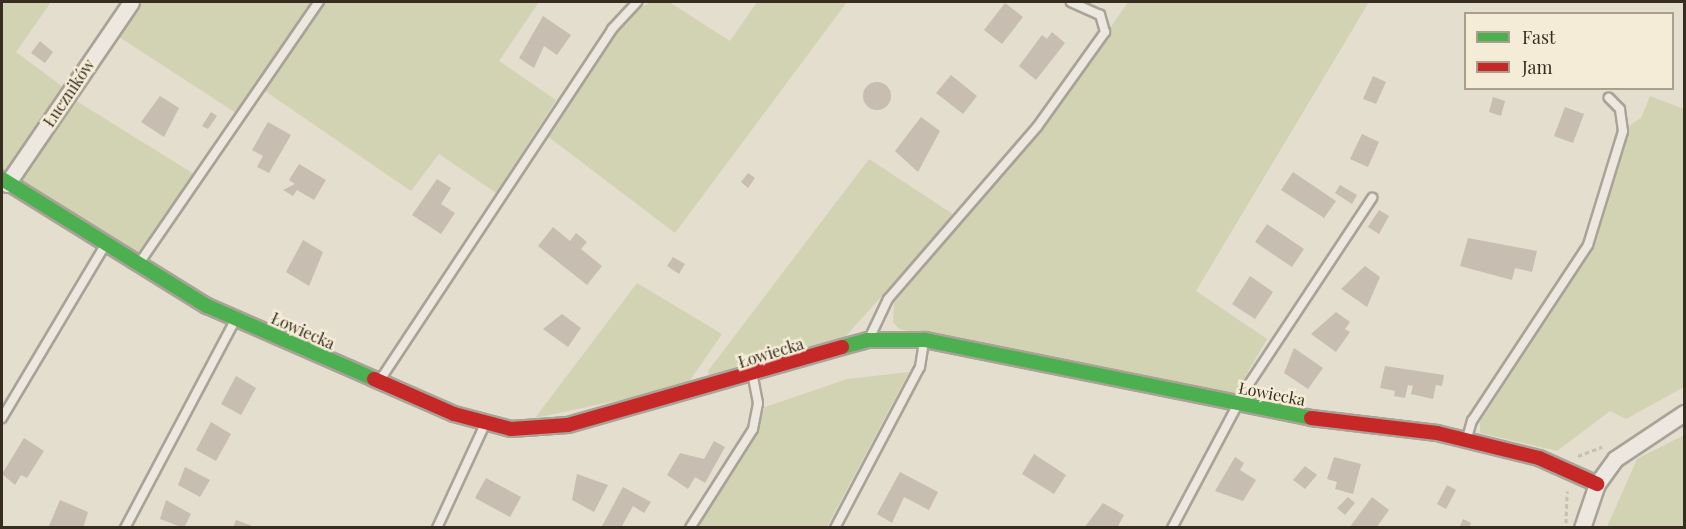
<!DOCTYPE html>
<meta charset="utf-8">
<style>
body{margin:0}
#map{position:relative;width:1686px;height:529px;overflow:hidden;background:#e4decf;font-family:"Playfair Display",serif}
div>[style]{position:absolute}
.green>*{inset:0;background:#d2d3b2}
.building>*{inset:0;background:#c7bdb0}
.round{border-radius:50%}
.path>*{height:3px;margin-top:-1.5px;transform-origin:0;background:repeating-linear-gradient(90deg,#c5bfb6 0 4.5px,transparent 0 7.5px)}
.roads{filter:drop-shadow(2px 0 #a9a397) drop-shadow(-2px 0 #a9a397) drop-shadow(0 2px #a9a397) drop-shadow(0 -2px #a9a397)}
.lane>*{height:8px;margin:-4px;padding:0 4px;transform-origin:4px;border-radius:4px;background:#ece8e0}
.street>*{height:15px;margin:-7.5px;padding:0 7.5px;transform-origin:7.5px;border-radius:7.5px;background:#ece8e0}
.fast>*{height:14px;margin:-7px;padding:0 7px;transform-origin:7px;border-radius:7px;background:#4caf50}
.jam>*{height:14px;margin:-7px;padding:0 7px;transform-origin:7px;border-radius:7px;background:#c62828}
span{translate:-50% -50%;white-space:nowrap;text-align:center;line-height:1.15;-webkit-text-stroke:5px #f4ecd6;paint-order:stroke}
.street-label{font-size:16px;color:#372c20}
.frame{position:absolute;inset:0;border:3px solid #372c20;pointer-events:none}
.legend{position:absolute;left:1464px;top:12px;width:210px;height:78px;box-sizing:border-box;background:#f4ecd6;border:2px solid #a89f8d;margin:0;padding:8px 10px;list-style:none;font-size:18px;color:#372c20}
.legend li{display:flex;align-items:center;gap:12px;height:30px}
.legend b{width:30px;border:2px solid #a89f8d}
</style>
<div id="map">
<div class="green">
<div style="clip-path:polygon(2px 2px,51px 2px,16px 52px,63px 87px,8px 170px,2px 172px)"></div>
<div style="clip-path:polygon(134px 2px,312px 2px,236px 113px,113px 33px)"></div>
<div style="clip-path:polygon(323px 2px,539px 2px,499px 61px,556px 100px,496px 193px,439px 154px,411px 191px,262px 89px)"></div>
<div style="clip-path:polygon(650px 2px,669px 2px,730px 41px,757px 2px,847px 2px,675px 233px,546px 135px,629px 16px)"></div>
<div style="clip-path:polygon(1128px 2px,1369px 2px,1196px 291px,1267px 339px,1234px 396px,899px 329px,893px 322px,894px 303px,1039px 131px)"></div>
<div style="clip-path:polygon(1650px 96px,1684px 109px,1684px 387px,1626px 419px,1610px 411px,1557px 451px,1480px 433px,1480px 422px,1594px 248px,1630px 125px,1641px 118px)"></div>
<div style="clip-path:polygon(70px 97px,194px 174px,138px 255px,16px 180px)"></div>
<div style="clip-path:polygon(869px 159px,954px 215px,846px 336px,710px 379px,708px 371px)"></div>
<div style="clip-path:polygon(637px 283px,722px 334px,686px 386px,535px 418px)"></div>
<div style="clip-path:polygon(909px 372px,827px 527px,695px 527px,750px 446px,765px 407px,847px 379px)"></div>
<div style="clip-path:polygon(1684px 435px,1684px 527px,1607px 527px,1637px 459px)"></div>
</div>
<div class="building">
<div style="clip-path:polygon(1005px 3px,1023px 17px,1002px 44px,984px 30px)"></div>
<div style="clip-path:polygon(543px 16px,571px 35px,557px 55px,544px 46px,534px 68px,519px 58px)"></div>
<div style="clip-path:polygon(1052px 32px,1065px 43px,1036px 80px,1019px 66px,1042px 35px,1047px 39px)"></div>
<div style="clip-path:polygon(40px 41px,53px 52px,45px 63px,31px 53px)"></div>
<div style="clip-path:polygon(951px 75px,977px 96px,963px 114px,936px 93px)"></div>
<div style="clip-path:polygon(1373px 76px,1386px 82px,1376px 104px,1363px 99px)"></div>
<div class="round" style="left:863px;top:82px;width:28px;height:28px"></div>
<div style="clip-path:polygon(160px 96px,179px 108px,164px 137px,141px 122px)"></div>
<div style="clip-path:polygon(1493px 97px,1505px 101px,1501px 116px,1489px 112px)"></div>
<div style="clip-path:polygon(1565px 107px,1584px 114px,1573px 143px,1554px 136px)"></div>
<div style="clip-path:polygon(211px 112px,217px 116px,208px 129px,202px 126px)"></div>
<div style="clip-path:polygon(921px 117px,940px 131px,918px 172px,895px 151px)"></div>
<div style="clip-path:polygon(268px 122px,291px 135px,269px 173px,257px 167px,263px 156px,252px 150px)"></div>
<div style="clip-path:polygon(1362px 134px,1379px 142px,1368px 167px,1350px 159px)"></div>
<div style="clip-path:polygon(299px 164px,326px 180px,314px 200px,297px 190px,293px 196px,283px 190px,295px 184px,289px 180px)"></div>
<div style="clip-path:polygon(1293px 172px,1336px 201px,1324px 218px,1281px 190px)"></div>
<div style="clip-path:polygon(748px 173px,755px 178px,748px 188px,741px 182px)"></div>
<div style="clip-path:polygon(437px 179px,451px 188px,441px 204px,455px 213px,441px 234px,412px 215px)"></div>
<div style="clip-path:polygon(1340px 185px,1357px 195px,1352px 204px,1335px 193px)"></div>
<div style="clip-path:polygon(1379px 210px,1389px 216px,1379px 234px,1368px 227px)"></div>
<div style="clip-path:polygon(1267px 224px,1304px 249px,1292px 267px,1255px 242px)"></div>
<div style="clip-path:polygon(553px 227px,570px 241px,576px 233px,587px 242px,581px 249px,602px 266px,587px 285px,538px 246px)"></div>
<div style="clip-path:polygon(1468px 238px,1537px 251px,1532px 272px,1515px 268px,1512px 280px,1460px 266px)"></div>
<div style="clip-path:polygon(303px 240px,323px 252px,309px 286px,286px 272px)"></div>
<div style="clip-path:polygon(673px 257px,685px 264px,679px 274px,667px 266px)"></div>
<div style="clip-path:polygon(1365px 266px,1380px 277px,1367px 307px,1341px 289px)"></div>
<div style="clip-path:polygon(1250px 276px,1273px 292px,1255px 319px,1232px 304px)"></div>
<div style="clip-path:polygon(1336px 312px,1350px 322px,1345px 329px,1350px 332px,1336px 352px,1311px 334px)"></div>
<div style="clip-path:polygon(562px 314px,581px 328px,568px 347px,543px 329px)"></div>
<div style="clip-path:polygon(1294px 348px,1323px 368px,1308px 389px,1284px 373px)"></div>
<div style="clip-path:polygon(1385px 366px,1444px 375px,1442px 386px,1436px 385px,1433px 399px,1411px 394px,1413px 386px,1408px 385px,1405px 398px,1394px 396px,1395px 391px,1380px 388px)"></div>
<div style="clip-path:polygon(236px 376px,256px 388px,241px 415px,221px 404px)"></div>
<div style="clip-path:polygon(211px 422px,231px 434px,216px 461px,196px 450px)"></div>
<div style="clip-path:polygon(24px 438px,44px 451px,27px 478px,21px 475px,15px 485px,2px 474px)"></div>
<div style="clip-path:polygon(714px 441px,725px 447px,705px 483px,695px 477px,688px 489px,667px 475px,680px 453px,704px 459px)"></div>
<div style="clip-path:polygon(1034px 454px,1066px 475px,1054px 494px,1022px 474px)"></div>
<div style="clip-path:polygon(1235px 457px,1244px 463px,1240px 470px,1256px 480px,1243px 501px,1215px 491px)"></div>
<div style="clip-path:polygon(1334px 457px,1361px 464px,1353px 494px,1335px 489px,1337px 482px,1327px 479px)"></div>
<div style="clip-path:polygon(1305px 466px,1317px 475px,1305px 489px,1293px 480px)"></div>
<div style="clip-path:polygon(185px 467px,210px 480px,200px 497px,178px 485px)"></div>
<div style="clip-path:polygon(900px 472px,938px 492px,929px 510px,904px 497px,892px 523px,877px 514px)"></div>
<div style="clip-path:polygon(577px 474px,608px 485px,594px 512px,572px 500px)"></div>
<div style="clip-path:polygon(486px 478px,521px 497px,510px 517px,475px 498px)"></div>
<div style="clip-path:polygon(1447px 485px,1456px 490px,1446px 509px,1437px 504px)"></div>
<div style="clip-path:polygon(623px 487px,651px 502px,644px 513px,633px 506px,621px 528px,601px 528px)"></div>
<div style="clip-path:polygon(1348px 497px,1355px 503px,1345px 515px,1337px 508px)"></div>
<div style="clip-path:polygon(1372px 497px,1389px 510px,1376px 528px,1349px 528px)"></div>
<div style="clip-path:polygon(60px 500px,88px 512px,83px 528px,49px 526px)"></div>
<div style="clip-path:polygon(166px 500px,191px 514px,184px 528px,160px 519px)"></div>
<div style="clip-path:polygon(1103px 503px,1124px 515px,1117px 528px,1084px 528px)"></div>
<div style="clip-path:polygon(1463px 519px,1471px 523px,1469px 528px,1459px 528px)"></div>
<div style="clip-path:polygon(236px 520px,255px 527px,255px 528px,233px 528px)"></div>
</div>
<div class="path">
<div style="left:1578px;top:456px;width:26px;rotate:-21deg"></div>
<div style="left:1566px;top:523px;width:32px;rotate:-88deg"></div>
</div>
<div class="roads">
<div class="lane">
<div style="left:140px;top:262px;width:316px;rotate:-55.5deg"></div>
<div style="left:869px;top:339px;width:44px;rotate:-64.6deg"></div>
<div style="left:888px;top:299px;width:228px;rotate:-49.1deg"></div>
<div style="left:1037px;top:127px;width:117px;rotate:-54.4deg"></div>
<div style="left:1105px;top:32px;width:18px;rotate:-106deg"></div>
<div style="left:1100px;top:15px;width:32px;rotate:-156deg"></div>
<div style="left:380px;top:380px;width:421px;rotate:-56.5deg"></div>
<div style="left:612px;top:29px;width:37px;rotate:-47deg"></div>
<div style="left:2px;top:418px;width:199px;rotate:-59.2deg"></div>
<div style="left:1467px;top:438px;width:18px;rotate:-74deg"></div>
<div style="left:1472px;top:421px;width:211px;rotate:-56.6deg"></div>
<div style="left:1588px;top:245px;width:119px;rotate:-72.9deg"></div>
<div style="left:1623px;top:131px;width:22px;rotate:-98deg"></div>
<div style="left:1620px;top:109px;width:16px;rotate:-135deg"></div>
<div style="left:125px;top:528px;width:235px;rotate:-62.1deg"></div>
<div style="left:437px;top:528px;width:115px;rotate:-65.2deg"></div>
<div style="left:690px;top:528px;width:117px;rotate:-57.5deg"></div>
<div style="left:753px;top:429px;width:26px;rotate:-79deg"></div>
<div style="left:758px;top:403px;width:26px;rotate:-101deg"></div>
<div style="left:835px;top:528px;width:182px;rotate:-62.2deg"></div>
<div style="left:920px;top:367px;width:26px;rotate:-81deg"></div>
<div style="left:1172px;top:528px;width:160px;rotate:-62deg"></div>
<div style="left:1247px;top:387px;width:227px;rotate:-56.5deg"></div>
</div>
<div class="street">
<div style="left:7px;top:184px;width:220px;rotate:-55.7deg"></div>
<div style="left:1582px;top:528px;width:46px;rotate:-71.2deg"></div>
<div style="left:1597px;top:484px;width:31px;rotate:-54deg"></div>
<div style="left:1615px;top:459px;width:83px;rotate:-33.7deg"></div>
</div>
<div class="fast">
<div style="left:2px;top:179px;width:241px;rotate:31.8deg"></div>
<div style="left:207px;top:306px;width:182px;rotate:23.6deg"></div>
<div style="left:842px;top:347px;width:27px;rotate:-15deg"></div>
<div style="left:868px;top:340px;width:57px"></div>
<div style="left:925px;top:340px;width:394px;rotate:11.4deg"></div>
</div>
<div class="jam">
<div style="left:374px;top:379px;width:87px;rotate:23.6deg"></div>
<div style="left:454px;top:414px;width:59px;rotate:14.7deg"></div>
<div style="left:511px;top:429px;width:57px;rotate:-4deg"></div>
<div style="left:568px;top:425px;width:285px;rotate:-15.9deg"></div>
<div style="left:1311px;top:418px;width:127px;rotate:6.8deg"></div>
<div style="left:1437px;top:433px;width:105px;rotate:13.8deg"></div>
<div style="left:1539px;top:458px;width:64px;rotate:24.1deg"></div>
</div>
</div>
<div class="street-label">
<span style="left:69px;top:93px;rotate:-56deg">Łuczników</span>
<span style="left:303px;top:331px;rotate:24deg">Łowiecka</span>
<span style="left:771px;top:353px;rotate:-17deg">Łowiecka</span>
<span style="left:1272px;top:394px;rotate:11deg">Łowiecka</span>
</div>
<div class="frame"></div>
<ul class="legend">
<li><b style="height:8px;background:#4caf50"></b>Fast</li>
<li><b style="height:8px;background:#c62828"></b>Jam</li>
</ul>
</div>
